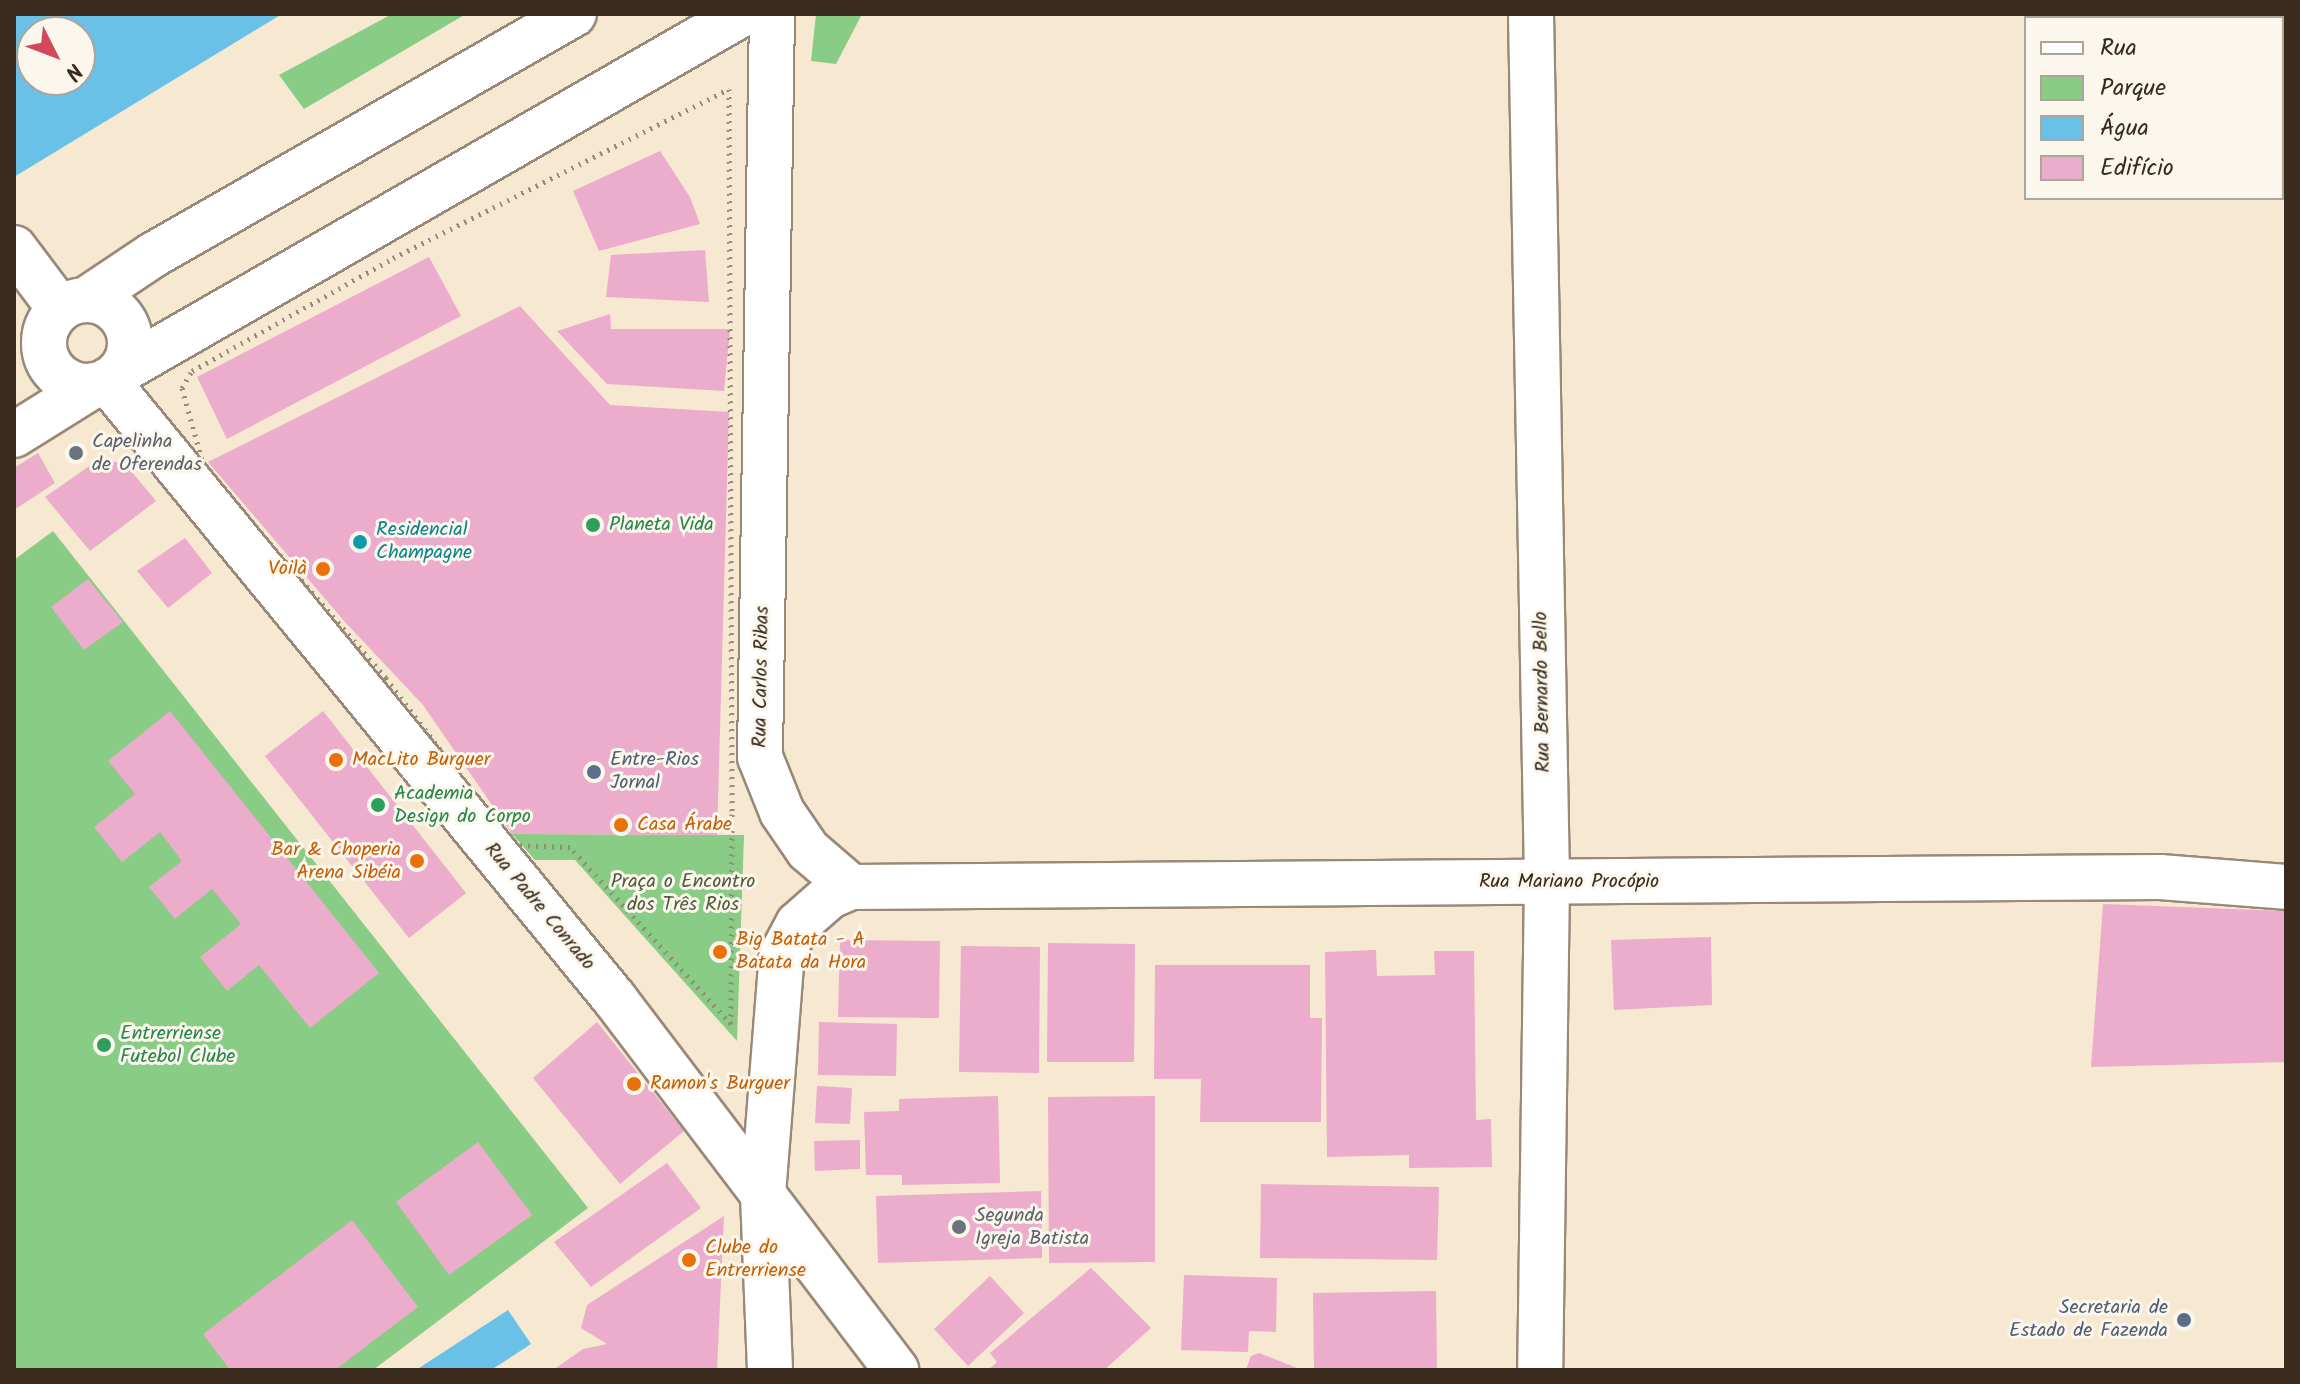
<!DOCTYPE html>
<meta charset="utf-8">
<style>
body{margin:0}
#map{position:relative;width:2300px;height:1384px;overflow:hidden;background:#f6e8d1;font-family:Kalam,sans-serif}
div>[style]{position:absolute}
.green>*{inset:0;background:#88cc85}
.water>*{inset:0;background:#69c1e7}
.building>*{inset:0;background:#ecaccb}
.path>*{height:5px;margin-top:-2.5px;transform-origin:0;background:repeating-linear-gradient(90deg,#988978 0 2px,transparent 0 8px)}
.roads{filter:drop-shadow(2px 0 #988978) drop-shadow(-2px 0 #988978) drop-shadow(0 2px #988978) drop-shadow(0 -2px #988978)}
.minor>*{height:44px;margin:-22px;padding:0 22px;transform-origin:22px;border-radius:22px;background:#fff}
.major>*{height:44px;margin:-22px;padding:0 22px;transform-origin:22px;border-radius:22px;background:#fff}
.major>.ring{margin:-22px;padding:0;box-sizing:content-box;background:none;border:44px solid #fff;border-radius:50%}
.dots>*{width:22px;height:22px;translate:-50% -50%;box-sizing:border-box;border:4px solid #fbf7ec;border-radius:50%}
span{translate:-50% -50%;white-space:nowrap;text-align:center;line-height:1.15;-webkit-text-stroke:6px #fbf7ec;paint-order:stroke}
.worship-label{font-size:20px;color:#5b616d}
.left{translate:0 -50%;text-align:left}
.leisure-label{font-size:20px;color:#27864d}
.culture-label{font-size:20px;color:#0d838f}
.food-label{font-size:20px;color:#c56008}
.right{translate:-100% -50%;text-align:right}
.street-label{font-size:20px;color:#3b2a1e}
.service-label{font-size:20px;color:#4e5e75}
.park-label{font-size:20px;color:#525b3d}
.frame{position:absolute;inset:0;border:16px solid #3b2a1e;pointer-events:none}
.legend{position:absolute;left:2024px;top:16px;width:260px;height:184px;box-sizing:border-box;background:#fbf7ec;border:2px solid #aea59a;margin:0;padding:10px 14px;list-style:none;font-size:24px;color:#3b2a1e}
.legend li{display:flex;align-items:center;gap:16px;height:40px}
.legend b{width:40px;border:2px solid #aea59a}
.north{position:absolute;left:16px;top:16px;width:80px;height:80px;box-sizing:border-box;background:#fbf7ec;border:2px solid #aea59a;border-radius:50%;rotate:132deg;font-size:22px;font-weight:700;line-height:32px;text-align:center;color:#3b2a1e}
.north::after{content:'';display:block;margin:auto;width:28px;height:36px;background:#d1495b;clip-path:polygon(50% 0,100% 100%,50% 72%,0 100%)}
</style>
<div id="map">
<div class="green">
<div style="clip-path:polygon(392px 14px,466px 14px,304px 109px,279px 75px)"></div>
<div style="clip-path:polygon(816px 14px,862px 14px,836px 64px,811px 61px)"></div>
<div style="clip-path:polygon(53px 531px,588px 1208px,373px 1370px,14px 1370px,14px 560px)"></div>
<div style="clip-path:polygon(512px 834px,744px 835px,737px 1041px,575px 860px,535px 860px)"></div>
</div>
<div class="water">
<div style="clip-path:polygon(evenodd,14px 14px,282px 14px,14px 177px,14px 14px,32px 32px,80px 32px,80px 80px,32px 80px,32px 32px)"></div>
<div style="clip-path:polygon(508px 1310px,531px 1344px,491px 1370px,416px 1370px)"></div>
</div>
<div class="building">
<div style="clip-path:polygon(660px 151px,690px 197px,700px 224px,599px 251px,573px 191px)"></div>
<div style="clip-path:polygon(705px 250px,709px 302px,606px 297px,611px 255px)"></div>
<div style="clip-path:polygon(429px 257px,461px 316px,227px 439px,197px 377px)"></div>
<div style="clip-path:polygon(520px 306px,610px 405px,729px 412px,717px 835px,512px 834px,423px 705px,345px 622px,208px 462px)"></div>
<div style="clip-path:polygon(610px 314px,611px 329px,730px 329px,724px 391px,607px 384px,557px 331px)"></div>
<div style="clip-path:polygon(38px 453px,55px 483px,14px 510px,14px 468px)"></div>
<div style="clip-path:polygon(101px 458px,126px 465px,156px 501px,90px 551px,45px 497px)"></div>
<div style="clip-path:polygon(185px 538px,212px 573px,168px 608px,137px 571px)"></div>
<div style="clip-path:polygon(88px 579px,123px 622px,84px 650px,51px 607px)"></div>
<div style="clip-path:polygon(170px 711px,379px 973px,310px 1028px,259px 965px,227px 991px,200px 957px,241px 924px,212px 889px,175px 919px,149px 887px,182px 861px,160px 832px,122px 862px,94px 827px,135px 794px,108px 761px)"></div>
<div style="clip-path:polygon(323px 711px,466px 893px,409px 938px,265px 756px)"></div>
<div style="clip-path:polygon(2103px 904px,2286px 911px,2286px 1062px,2091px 1067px)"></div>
<div style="clip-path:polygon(1711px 937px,1712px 1005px,1614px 1010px,1611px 940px)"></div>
<div style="clip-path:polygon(840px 940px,940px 941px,939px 1018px,838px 1017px)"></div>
<div style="clip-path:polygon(1048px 943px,1135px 944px,1134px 1062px,1047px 1062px)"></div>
<div style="clip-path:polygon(961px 946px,1040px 947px,1039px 1073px,959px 1072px)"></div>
<div style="clip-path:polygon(1376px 950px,1377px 976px,1435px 975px,1434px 951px,1474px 951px,1476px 1120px,1491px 1119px,1492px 1167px,1409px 1168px,1409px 1155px,1327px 1157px,1325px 952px)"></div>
<div style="clip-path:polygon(1155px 965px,1310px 965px,1310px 1018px,1322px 1018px,1321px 1122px,1200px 1122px,1201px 1079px,1154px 1079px)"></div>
<div style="clip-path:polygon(597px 1022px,684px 1131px,620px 1184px,533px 1078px)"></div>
<div style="clip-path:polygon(819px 1022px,897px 1024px,896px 1076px,818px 1075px)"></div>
<div style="clip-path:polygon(817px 1086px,852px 1088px,850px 1124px,815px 1123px)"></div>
<div style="clip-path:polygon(998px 1096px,1000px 1183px,902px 1185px,902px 1175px,866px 1175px,864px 1112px,899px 1111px,899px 1099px)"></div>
<div style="clip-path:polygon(1155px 1096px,1155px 1262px,1049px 1263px,1048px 1097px)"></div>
<div style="clip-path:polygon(860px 1140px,860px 1169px,815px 1171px,814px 1141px)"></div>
<div style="clip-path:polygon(478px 1142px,532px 1215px,449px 1275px,396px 1202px)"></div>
<div style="clip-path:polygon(667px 1163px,701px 1208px,591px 1287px,554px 1242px)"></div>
<div style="clip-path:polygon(1261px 1184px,1439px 1187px,1437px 1260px,1260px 1258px)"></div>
<div style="clip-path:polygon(1041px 1191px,1042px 1258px,878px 1263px,876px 1196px)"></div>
<div style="clip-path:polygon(724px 1216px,717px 1370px,553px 1370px,583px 1349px,607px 1344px,581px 1328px,587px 1305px)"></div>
<div style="clip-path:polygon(352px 1220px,418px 1307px,335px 1370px,230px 1370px,203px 1334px)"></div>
<div style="clip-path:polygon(1091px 1268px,1151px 1328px,1104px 1370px,988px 1370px,997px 1362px,990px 1353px)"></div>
<div style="clip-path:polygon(1184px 1275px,1277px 1278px,1276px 1332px,1249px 1331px,1248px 1352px,1181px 1350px)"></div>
<div style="clip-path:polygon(990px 1276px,1024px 1313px,968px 1366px,934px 1329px)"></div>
<div style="clip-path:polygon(1436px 1291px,1437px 1370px,1314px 1370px,1313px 1293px)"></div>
<div style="clip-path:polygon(1259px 1353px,1302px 1370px,1246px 1370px,1251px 1356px)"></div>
</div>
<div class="path">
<div style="left:729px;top:89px;width:725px;rotate:89.76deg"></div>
<div style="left:732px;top:814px;width:210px;rotate:90.3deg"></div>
<div style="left:731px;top:1024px;width:239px;rotate:-132.3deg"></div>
<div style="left:570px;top:847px;width:57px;rotate:-178deg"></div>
<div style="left:513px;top:845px;width:210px;rotate:-127.3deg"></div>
<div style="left:386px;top:678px;width:279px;rotate:-130.8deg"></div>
<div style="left:204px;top:467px;width:82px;rotate:-105.6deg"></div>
<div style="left:182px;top:388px;width:20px;rotate:-60deg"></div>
<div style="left:192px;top:371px;width:231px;rotate:-29.3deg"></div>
<div style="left:393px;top:258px;width:376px;rotate:-26.7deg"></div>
</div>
<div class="roads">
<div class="minor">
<div style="left:772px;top:14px;width:743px;rotate:90.93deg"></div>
<div style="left:760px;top:757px;width:59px;rotate:68.2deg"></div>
<div style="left:782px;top:812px;width:46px;rotate:55.6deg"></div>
<div style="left:808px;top:850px;width:57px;rotate:40.7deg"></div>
<div style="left:1531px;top:14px;width:868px;rotate:88.94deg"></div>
<div style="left:1547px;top:882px;width:488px;rotate:90.8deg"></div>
<div style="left:14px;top:248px;width:76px;rotate:53deg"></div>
<div style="left:107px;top:381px;width:799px;rotate:50.59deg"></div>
<div style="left:614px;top:998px;width:467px;rotate:52.8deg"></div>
<div style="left:770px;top:1370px;width:176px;rotate:-92.3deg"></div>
<div style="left:763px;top:1194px;width:241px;rotate:-85.5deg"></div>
<div style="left:782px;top:954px;width:34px;rotate:-62deg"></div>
<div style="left:798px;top:924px;width:43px;rotate:-41.2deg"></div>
<div style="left:830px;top:896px;width:23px;rotate:-23deg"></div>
<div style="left:851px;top:887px;width:1309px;rotate:-0.44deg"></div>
<div style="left:2160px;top:877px;width:126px;rotate:4.5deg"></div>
</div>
<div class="major">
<div style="left:87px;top:299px;width:79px;rotate:-33.7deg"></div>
<div style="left:153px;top:255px;width:485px;rotate:-29.8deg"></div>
<div class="ring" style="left:44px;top:300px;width:42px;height:42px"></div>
<div style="left:119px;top:372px;width:719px;rotate:-29.88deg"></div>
<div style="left:14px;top:435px;width:94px;rotate:-32deg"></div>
</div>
</div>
<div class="dots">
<div style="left:76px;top:453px;background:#6b7280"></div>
<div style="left:593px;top:525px;background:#2e9e5b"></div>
<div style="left:360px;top:542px;background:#0f9aa8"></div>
<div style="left:323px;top:569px;background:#e8710a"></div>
<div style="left:336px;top:760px;background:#e8710a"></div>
<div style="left:594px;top:772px;background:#5c6f8a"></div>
<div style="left:378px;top:805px;background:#2e9e5b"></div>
<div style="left:621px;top:825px;background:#e8710a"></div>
<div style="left:417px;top:861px;background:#e8710a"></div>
<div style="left:720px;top:952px;background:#e8710a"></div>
<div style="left:104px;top:1045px;background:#2e9e5b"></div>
<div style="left:634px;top:1084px;background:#e8710a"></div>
<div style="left:959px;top:1227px;background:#6b7280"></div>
<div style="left:689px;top:1260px;background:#e8710a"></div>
<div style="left:2184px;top:1320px;background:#5c6f8a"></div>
</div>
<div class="worship-label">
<span class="left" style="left:92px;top:454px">Capelinha<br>de Oferendas</span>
<span class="left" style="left:975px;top:1228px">Segunda<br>Igreja Batista</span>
</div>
<div class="leisure-label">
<span class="left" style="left:609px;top:525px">Planeta Vida</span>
<span class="left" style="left:394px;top:806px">Academia<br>Design do Corpo</span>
<span class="left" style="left:120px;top:1046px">Entrerriense<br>Futebol Clube</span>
</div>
<div class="culture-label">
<span class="left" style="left:376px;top:542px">Residencial<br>Champagne</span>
</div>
<div class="food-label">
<span class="right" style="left:307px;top:569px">Voilà</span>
<span class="left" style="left:352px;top:760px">MacLito Burguer</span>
<span class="left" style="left:637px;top:825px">Casa Árabe</span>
<span class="right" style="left:401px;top:862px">Bar &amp; Choperia<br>Arena Sibéia</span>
<span class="left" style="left:736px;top:952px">Big Batata - A<br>Batata da Hora</span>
<span class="left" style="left:650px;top:1084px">Ramon's Burguer</span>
<span class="left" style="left:705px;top:1260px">Clube do<br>Entrerriense</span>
</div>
<div class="street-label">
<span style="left:762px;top:677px;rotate:-89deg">Rua Carlos Ribas</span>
<span style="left:1543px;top:692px;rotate:-91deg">Rua Bernardo Bello</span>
<span style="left:1569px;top:882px">Rua Mariano Procópio</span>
<span style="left:539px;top:907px;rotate:50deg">Rua Padre Conrado</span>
</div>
<div class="service-label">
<span class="left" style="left:610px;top:772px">Entre-Rios<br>Jornal</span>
<span class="right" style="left:2168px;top:1320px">Secretaria de<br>Estado de Fazenda</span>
</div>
<div class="park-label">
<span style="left:683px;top:894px">Praça o Encontro<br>dos Três Rios</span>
</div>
<div class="frame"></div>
<ul class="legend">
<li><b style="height:10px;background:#fff"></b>Rua</li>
<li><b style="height:22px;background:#88cc85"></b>Parque</li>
<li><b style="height:22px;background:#69c1e7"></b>Água</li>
<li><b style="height:22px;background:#ecaccb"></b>Edifício</li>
</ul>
<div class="north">N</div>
</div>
